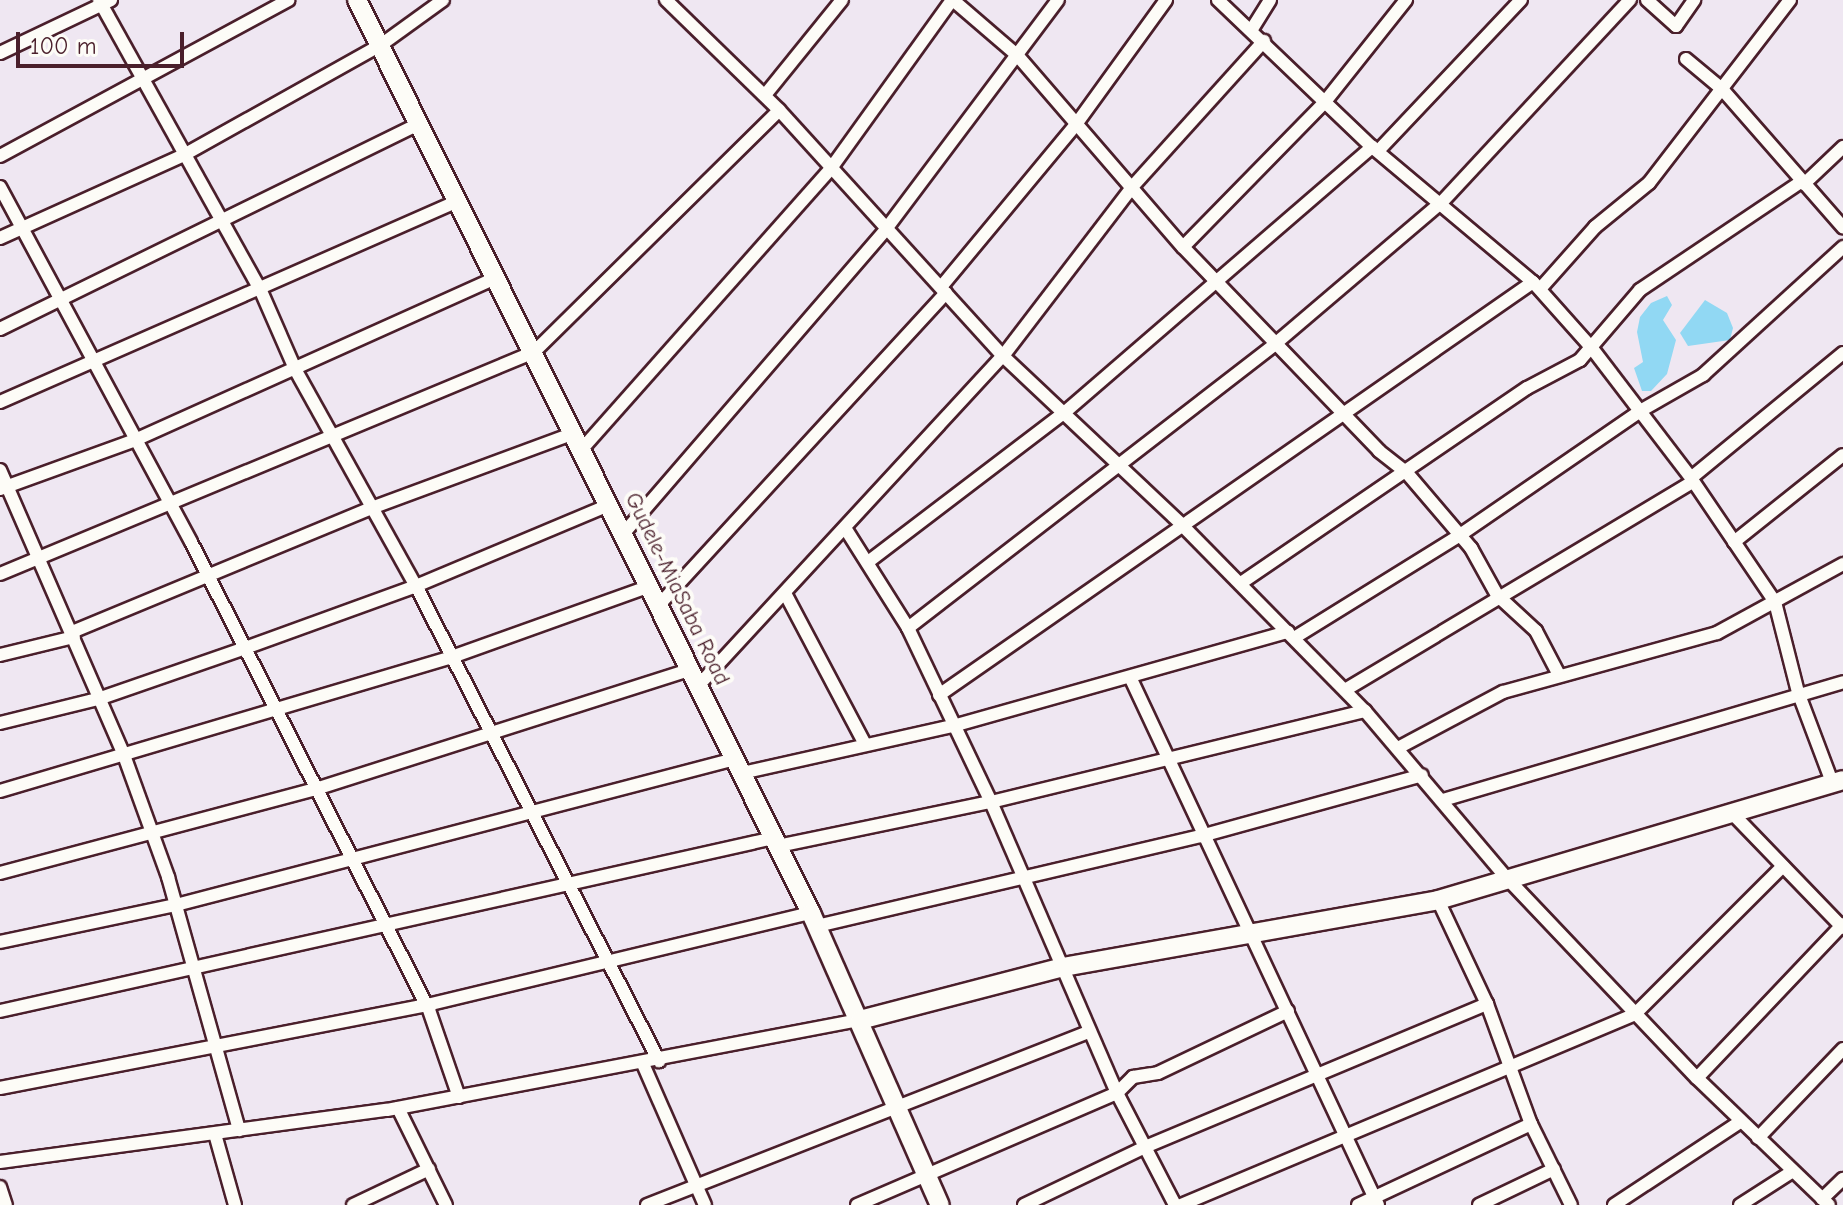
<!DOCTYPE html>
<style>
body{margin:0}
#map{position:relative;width:1843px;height:1205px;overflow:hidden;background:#efe7f2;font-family:"Comic Neue",sans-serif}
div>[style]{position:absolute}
.water>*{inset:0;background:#91d8f3}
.roads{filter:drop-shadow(2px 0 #4a1f2b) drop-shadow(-2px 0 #4a1f2b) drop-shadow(0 2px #4a1f2b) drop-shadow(0 -2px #4a1f2b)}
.street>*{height:12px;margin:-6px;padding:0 6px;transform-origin:6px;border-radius:6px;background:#fdfcf7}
.secondary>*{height:18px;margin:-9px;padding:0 9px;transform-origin:9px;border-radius:9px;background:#fdfcf7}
span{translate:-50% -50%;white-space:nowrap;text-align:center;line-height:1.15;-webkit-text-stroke:8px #fdfcf7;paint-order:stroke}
.street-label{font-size:22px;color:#4a1f2b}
.scale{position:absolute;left:16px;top:32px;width:168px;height:36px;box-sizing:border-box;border:4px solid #4a1f2b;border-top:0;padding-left:10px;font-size:24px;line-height:28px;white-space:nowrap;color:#4a1f2b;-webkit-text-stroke:6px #fdfcf7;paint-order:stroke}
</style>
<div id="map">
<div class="water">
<div style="clip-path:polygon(1667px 296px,1672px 305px,1663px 320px,1676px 340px,1667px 374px,1651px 391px,1642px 391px,1634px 368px,1643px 362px,1637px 332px,1640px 317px,1651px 303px)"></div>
<div style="clip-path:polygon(1705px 300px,1727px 313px,1733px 328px,1730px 340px,1688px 346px,1680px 333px)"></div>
</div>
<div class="roads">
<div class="street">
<div style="left:99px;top:0;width:333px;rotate:60.9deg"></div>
<div style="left:261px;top:291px;width:85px;rotate:66.4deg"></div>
<div style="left:295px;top:369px;width:248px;rotate:60.9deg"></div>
<div style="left:416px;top:586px;width:534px;rotate:62.91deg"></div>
<div style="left:666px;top:0;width:158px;rotate:44.2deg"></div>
<div style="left:779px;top:110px;width:333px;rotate:47.7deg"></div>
<div style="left:1003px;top:356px;width:245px;rotate:43.3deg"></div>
<div style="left:1181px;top:524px;width:262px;rotate:45.5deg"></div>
<div style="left:1365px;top:711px;width:216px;rotate:49.7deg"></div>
<div style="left:1505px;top:876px;width:279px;rotate:46.5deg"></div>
<div style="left:1697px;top:1078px;width:183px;rotate:43.9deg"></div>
<div style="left:953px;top:0;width:84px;rotate:40.7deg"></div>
<div style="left:1017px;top:55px;width:254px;rotate:49.2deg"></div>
<div style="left:1183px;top:247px;width:283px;rotate:46.1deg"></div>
<div style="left:1379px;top:451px;width:36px;rotate:38deg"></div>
<div style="left:1407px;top:473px;width:99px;rotate:49.5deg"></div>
<div style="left:1471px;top:548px;width:54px;rotate:61deg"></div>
<div style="left:1497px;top:595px;width:53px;rotate:42.7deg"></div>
<div style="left:1536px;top:631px;width:47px;rotate:62.4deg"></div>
<div style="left:1218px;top:0;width:213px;rotate:43.7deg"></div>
<div style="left:1372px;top:147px;width:210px;rotate:40deg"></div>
<div style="left:1533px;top:282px;width:87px;rotate:48.3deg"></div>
<div style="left:1591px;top:347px;width:165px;rotate:52.6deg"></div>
<div style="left:1691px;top:478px;width:150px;rotate:55.9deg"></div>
<div style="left:1775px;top:602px;width:93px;rotate:75.7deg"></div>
<div style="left:1798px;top:692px;width:96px;rotate:69.3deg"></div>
<div style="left:1647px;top:0;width:39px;rotate:42deg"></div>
<div style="left:1676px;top:26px;width:32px;rotate:-55deg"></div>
<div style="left:1252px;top:29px;width:34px;rotate:-58deg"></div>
<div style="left:0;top:53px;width:123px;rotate:-25.5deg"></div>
<div style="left:1686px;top:59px;width:47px;rotate:39.8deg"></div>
<div style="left:1722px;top:89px;width:184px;rotate:48.8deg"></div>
<div style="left:765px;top:95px;width:122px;rotate:-51deg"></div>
<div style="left:1378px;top:151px;width:208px;rotate:-46.6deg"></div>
<div style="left:0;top:156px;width:328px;rotate:-28.4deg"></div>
<div style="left:1804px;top:184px;width:54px;rotate:-43.5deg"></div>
<div style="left:0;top:187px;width:403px;rotate:61.7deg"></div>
<div style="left:191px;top:542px;width:525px;rotate:63.04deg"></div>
<div style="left:429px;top:1010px;width:92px;rotate:71deg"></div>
<div style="left:0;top:238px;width:200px;rotate:-24.3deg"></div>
<div style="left:182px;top:156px;width:229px;rotate:-29.2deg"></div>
<div style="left:382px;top:44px;width:75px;rotate:-35.8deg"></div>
<div style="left:1183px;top:247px;width:202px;rotate:-45.6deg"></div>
<div style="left:1324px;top:103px;width:132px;rotate:-51.5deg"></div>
<div style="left:941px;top:287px;width:213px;rotate:-50.3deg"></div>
<div style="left:1077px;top:123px;width:152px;rotate:-54.1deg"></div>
<div style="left:1540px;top:289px;width:83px;rotate:-48.4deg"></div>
<div style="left:1595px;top:227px;width:70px;rotate:-39.2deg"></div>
<div style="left:1649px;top:183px;width:231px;rotate:-52.4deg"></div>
<div style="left:0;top:329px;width:466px;rotate:-26.1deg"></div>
<div style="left:0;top:402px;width:500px;rotate:-23.69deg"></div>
<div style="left:582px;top:449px;width:377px;rotate:-48.4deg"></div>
<div style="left:832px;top:167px;width:206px;rotate:-54.3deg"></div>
<div style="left:0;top:470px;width:314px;rotate:66.5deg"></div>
<div style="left:125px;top:758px;width:127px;rotate:70.1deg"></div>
<div style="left:168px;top:877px;width:263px;rotate:74.3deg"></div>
<div style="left:1691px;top:478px;width:197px;rotate:-39.4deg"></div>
<div style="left:0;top:489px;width:144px;rotate:-19.9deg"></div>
<div style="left:135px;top:440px;width:397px;rotate:-24.2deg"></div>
<div style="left:847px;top:531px;width:115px;rotate:57.8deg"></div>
<div style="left:908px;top:628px;width:193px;rotate:64.5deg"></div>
<div style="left:991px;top:802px;width:317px;rotate:66.6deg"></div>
<div style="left:1117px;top:1093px;width:126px;rotate:62.6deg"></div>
<div style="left:624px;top:533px;width:401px;rotate:-49.2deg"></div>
<div style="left:886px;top:229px;width:286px;rotate:-53.1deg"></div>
<div style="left:1734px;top:542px;width:139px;rotate:-38.6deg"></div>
<div style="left:868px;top:562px;width:248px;rotate:-37.3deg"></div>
<div style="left:1065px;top:412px;width:406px;rotate:-40.8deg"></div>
<div style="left:0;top:574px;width:578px;rotate:-22.57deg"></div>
<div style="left:534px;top:352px;width:344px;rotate:-44.6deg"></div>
<div style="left:1241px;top:583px;width:346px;rotate:-34.3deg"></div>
<div style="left:1527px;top:388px;width:60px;rotate:-27.8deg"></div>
<div style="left:1580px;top:360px;width:92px;rotate:-49.4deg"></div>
<div style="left:1640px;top:290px;width:195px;rotate:-33.9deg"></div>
<div style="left:786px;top:595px;width:169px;rotate:62.1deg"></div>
<div style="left:659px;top:605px;width:424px;rotate:-47.4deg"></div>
<div style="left:908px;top:628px;width:464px;rotate:-37.7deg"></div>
<div style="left:1275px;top:344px;width:219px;rotate:-40.4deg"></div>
<div style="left:1442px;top:202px;width:276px;rotate:-47.1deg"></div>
<div style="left:72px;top:632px;width:327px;rotate:-22.5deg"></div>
<div style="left:374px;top:507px;width:213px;rotate:-20.3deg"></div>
<div style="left:1294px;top:638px;width:192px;rotate:-31.8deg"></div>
<div style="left:1457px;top:537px;width:222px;rotate:-34.5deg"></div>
<div style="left:1640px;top:411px;width:73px;rotate:-29.7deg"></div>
<div style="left:1703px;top:375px;width:190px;rotate:-42.4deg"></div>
<div style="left:0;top:655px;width:76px;rotate:-13.7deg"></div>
<div style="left:1131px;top:679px;width:581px;rotate:64.85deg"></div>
<div style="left:698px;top:686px;width:449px;rotate:-47.3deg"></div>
<div style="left:1003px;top:356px;width:213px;rotate:-52.6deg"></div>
<div style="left:1132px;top:187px;width:197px;rotate:-47.9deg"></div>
<div style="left:1345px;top:690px;width:405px;rotate:-30.9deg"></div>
<div style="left:939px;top:695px;width:723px;rotate:-34.81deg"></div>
<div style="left:0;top:723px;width:101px;rotate:-13.8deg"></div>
<div style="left:98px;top:699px;width:156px;rotate:-19.1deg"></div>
<div style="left:245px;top:648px;width:182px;rotate:-19.9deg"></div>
<div style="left:416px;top:586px;width:209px;rotate:-22.8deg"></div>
<div style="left:1398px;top:748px;width:119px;rotate:-28.1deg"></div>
<div style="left:1503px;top:692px;width:222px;rotate:-15.4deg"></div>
<div style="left:1717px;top:633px;width:144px;rotate:-28.7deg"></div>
<div style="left:742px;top:773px;width:216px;rotate:-12.6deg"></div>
<div style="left:953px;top:726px;width:348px;rotate:-15.7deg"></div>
<div style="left:0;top:791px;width:468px;rotate:-16.5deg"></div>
<div style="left:449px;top:658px;width:214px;rotate:-19.7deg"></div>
<div style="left:1443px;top:800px;width:417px;rotate:-16.4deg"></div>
<div style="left:1731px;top:812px;width:161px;rotate:46deg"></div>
<div style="left:778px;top:846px;width:217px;rotate:-11.7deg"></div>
<div style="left:991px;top:802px;width:385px;rotate:-13.7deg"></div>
<div style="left:0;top:873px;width:327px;rotate:-14.9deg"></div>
<div style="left:316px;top:789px;width:392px;rotate:-17.7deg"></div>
<div style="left:1438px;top:900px;width:115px;rotate:64.8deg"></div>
<div style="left:1487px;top:1004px;width:128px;rotate:69.9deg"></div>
<div style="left:1531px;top:1124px;width:90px;rotate:63.7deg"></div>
<div style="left:817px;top:926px;width:394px;rotate:-13.2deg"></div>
<div style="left:1201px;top:836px;width:229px;rotate:-15.4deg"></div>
<div style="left:0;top:942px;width:180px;rotate:-11.9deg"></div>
<div style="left:176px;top:905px;width:578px;rotate:-14.64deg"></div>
<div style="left:0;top:1011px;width:793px;rotate:-12.6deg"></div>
<div style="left:643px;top:1064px;width:154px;rotate:66.3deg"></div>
<div style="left:1697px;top:1078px;width:212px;rotate:-46.5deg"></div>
<div style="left:0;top:1088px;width:435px;rotate:-11deg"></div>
<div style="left:427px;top:1005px;width:395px;rotate:-13.5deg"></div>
<div style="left:398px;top:1108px;width:108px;rotate:63.7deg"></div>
<div style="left:215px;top:1134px;width:74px;rotate:74.3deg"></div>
<div style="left:1758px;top:1138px;width:123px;rotate:-46.3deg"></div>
<div style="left:0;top:1162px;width:390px;rotate:-7.7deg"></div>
<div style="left:387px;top:1110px;width:481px;rotate:-10.8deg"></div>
<div style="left:0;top:1187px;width:19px;rotate:72deg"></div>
<div style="left:1822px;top:1199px;width:29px;rotate:-44deg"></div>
<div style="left:353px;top:1205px;width:84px;rotate:-25.3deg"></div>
<div style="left:647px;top:1205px;width:475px;rotate:-21.4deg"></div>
<div style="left:857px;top:1205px;width:283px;rotate:-23.3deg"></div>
<div style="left:1117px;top:1093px;width:23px;rotate:-45deg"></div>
<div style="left:1133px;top:1077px;width:25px;rotate:-9deg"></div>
<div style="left:1158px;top:1073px;width:144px;rotate:-25.5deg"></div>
<div style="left:1024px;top:1205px;width:134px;rotate:-25.6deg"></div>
<div style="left:1145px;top:1147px;width:371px;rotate:-22.7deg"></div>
<div style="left:1181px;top:1205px;width:493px;rotate:-22.8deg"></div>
<div style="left:1635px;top:1014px;width:209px;rotate:-45deg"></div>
<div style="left:1358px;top:1205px;width:191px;rotate:-25.1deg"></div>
<div style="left:1479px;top:1205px;width:83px;rotate:-25.6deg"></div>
<div style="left:1614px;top:1205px;width:151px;rotate:-33.4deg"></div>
<div style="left:1740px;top:1205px;width:63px;rotate:-32.7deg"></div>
</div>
<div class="secondary">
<div style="left:357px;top:0;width:1020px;rotate:63.56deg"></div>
<div style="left:811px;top:913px;width:319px;rotate:66.2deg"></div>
<div style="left:860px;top:1020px;width:210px;rotate:-14.6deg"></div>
<div style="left:1063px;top:967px;width:381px;rotate:-10.1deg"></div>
<div style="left:1438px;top:900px;width:422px;rotate:-16.5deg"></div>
</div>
</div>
<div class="street-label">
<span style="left:677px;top:589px;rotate:64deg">Gudele-MiaSaba Road</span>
</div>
<div class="scale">100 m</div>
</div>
